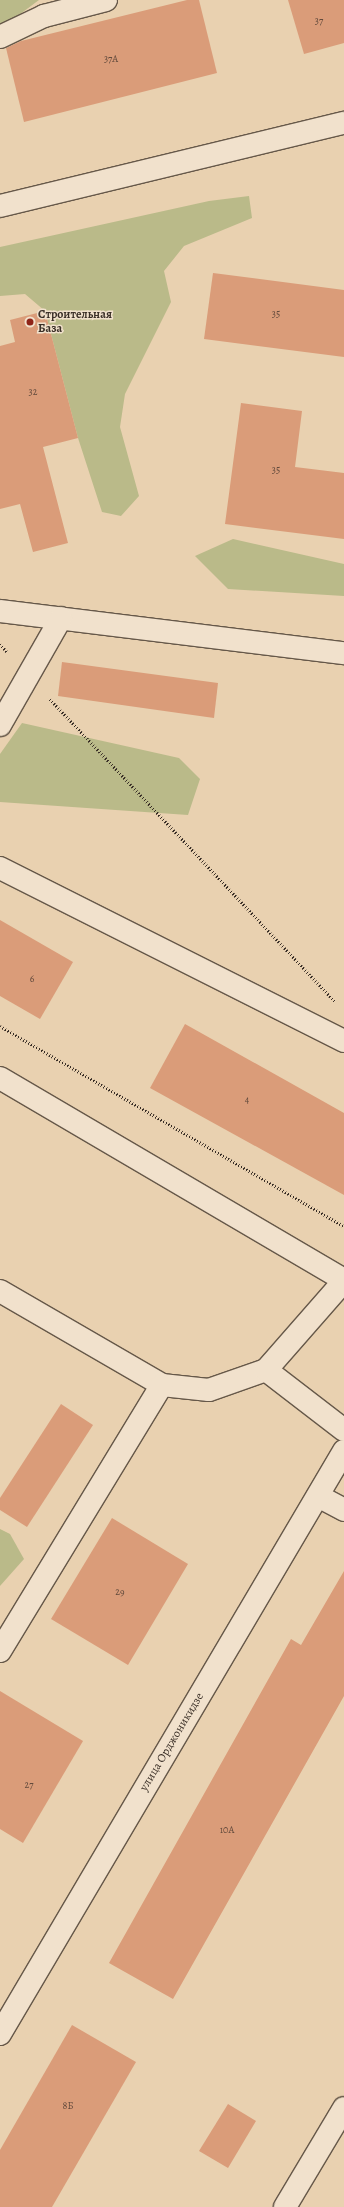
<!DOCTYPE html>
<meta charset="utf-8">
<style>
body{margin:0}
#map{position:relative;width:344px;height:2207px;overflow:hidden;background:#e9d1b0;font-family:Alegreya,serif}
div>[style]{position:absolute}
.green>*{inset:0;background:#baba89}
.building>*{inset:0;background:#da9c79}
.path>*{height:2.5px;margin-top:-1.25px;transform-origin:0;background:repeating-linear-gradient(90deg,#3a2f27 0 1px,transparent 0 3px)}
.roads{filter:drop-shadow(1px 0 #665849) drop-shadow(-1px 0 #665849) drop-shadow(0 1px #665849) drop-shadow(0 -1px #665849)}
.minor>*{height:22px;margin:-11px;padding:0 11px;transform-origin:11px;border-radius:11px;background:#f1e1cc}
.dots>*{width:11px;height:11px;translate:-50% -50%;box-sizing:border-box;border:2px solid #f1e1cc;border-radius:50%}
span{translate:-50% -50%;white-space:nowrap;text-align:center;line-height:1.15;-webkit-text-stroke:3px #f1e1cc;paint-order:stroke}
.number-label{font-size:10px;color:#624a3c}
.number-label span{-webkit-text-stroke-width:0}
.poi-label{font-size:12px;color:#3a2f27;font-weight:700}
.left{translate:0 -50%;text-align:left}
.street-label{font-size:12px;color:#3a2f27}
</style>
<div id="map">
<div class="green">
<div style="clip-path:polygon(0 0,39px 0,0 29px)"></div>
<div style="clip-path:polygon(249px 196px,252px 218px,184px 246px,164px 271px,171px 302px,125px 394px,120px 427px,139px 496px,121px 516px,102px 512px,78px 438px,45px 311px,25px 294px,0 296px,0 247px,209px 201px)"></div>
<div style="clip-path:polygon(233px 539px,344px 564px,344px 596px,228px 589px,195px 556px)"></div>
<div style="clip-path:polygon(22px 723px,179px 758px,200px 779px,188px 815px,0 802px,0 754px)"></div>
<div style="clip-path:polygon(0 1529px,10px 1534px,24px 1559px,0 1586px)"></div>
</div>
<div class="building">
<div style="clip-path:polygon(187px 0,199px 0,217px 73px,24px 122px,6px 48px,21px 41px)"></div>
<div style="clip-path:polygon(288px 0,344px 0,344px 43px,304px 54px)"></div>
<div style="clip-path:polygon(213px 273px,344px 290px,344px 357px,204px 339px)"></div>
<div style="clip-path:polygon(45px 311px,78px 438px,43px 447px,68px 543px,33px 552px,20px 504px,0 509px,0 346px,15px 342px,10px 320px)"></div>
<div style="clip-path:polygon(241px 403px,302px 411px,295px 467px,344px 473px,344px 539px,225px 524px)"></div>
<div style="clip-path:polygon(62px 662px,218px 683px,214px 718px,58px 696px)"></div>
<div style="clip-path:polygon(0 920px,73px 962px,40px 1019px,0 996px)"></div>
<div style="clip-path:polygon(185px 1024px,344px 1113px,344px 1195px,150px 1088px)"></div>
<div style="clip-path:polygon(61px 1404px,93px 1425px,27px 1527px,0 1510px,0 1498px)"></div>
<div style="clip-path:polygon(112px 1518px,188px 1564px,128px 1665px,51px 1619px)"></div>
<div style="clip-path:polygon(344px 1571px,344px 1696px,173px 1999px,109px 1963px,291px 1639px,301px 1645px)"></div>
<div style="clip-path:polygon(0 1691px,83px 1741px,23px 1843px,0 1829px)"></div>
<div style="clip-path:polygon(72px 2025px,136px 2062px,52px 2207px,0 2207px,0 2150px)"></div>
<div style="clip-path:polygon(228px 2104px,256px 2121px,228px 2168px,199px 2151px)"></div>
</div>
<div class="path">
<div style="left:0;top:644px;width:12px;rotate:48deg"></div>
<div style="left:50px;top:699px;width:415px;rotate:46.7deg"></div>
<div style="left:0;top:1026px;width:398px;rotate:30.2deg"></div>
</div>
<div class="roads">
<div class="minor">
<div style="left:0;top:37px;width:49px;rotate:-25.5deg"></div>
<div style="left:44px;top:16px;width:64px;rotate:-14.5deg"></div>
<div style="left:0;top:206px;width:354px;rotate:-13.6deg"></div>
<div style="left:0;top:611px;width:347px;rotate:7deg"></div>
<div style="left:0;top:725px;width:123px;rotate:-60.3deg"></div>
<div style="left:0;top:868px;width:385px;rotate:26.7deg"></div>
<div style="left:0;top:1078px;width:399px;rotate:30.4deg"></div>
<div style="left:0;top:1291px;width:187px;rotate:30.1deg"></div>
<div style="left:162px;top:1385px;width:47px;rotate:6.1deg"></div>
<div style="left:209px;top:1390px;width:60px;rotate:-19.3deg"></div>
<div style="left:266px;top:1370px;width:98px;rotate:37.6deg"></div>
<div style="left:266px;top:1370px;width:118px;rotate:-48.8deg"></div>
<div style="left:318px;top:1496px;width:30px;rotate:28deg"></div>
<div style="left:0;top:1651px;width:311px;rotate:-58.7deg"></div>
<div style="left:0;top:2034px;width:677px;rotate:-59.46deg"></div>
<div style="left:285px;top:2207px;width:115px;rotate:-59.2deg"></div>
</div>
</div>
<div class="dots">
<div style="left:30px;top:322px;background:#8f2418"></div>
</div>
<div class="number-label">
<span style="left:319px;top:21px">37</span>
<span style="left:111px;top:59px">37А</span>
<span style="left:276px;top:314px">35</span>
<span style="left:33px;top:392px">32</span>
<span style="left:276px;top:470px">35</span>
<span style="left:32px;top:979px">6</span>
<span style="left:247px;top:1100px">4</span>
<span style="left:120px;top:1592px">29</span>
<span style="left:29px;top:1785px">27</span>
<span style="left:227px;top:1830px">10А</span>
<span style="left:68px;top:2106px">8Б</span>
</div>
<div class="poi-label">
<span class="left" style="left:38px;top:322px">Строительная<br>База</span>
</div>
<div class="street-label">
<span style="left:172px;top:1742px;rotate:-59deg">улица Орджоникидзе</span>
</div>
</div>
